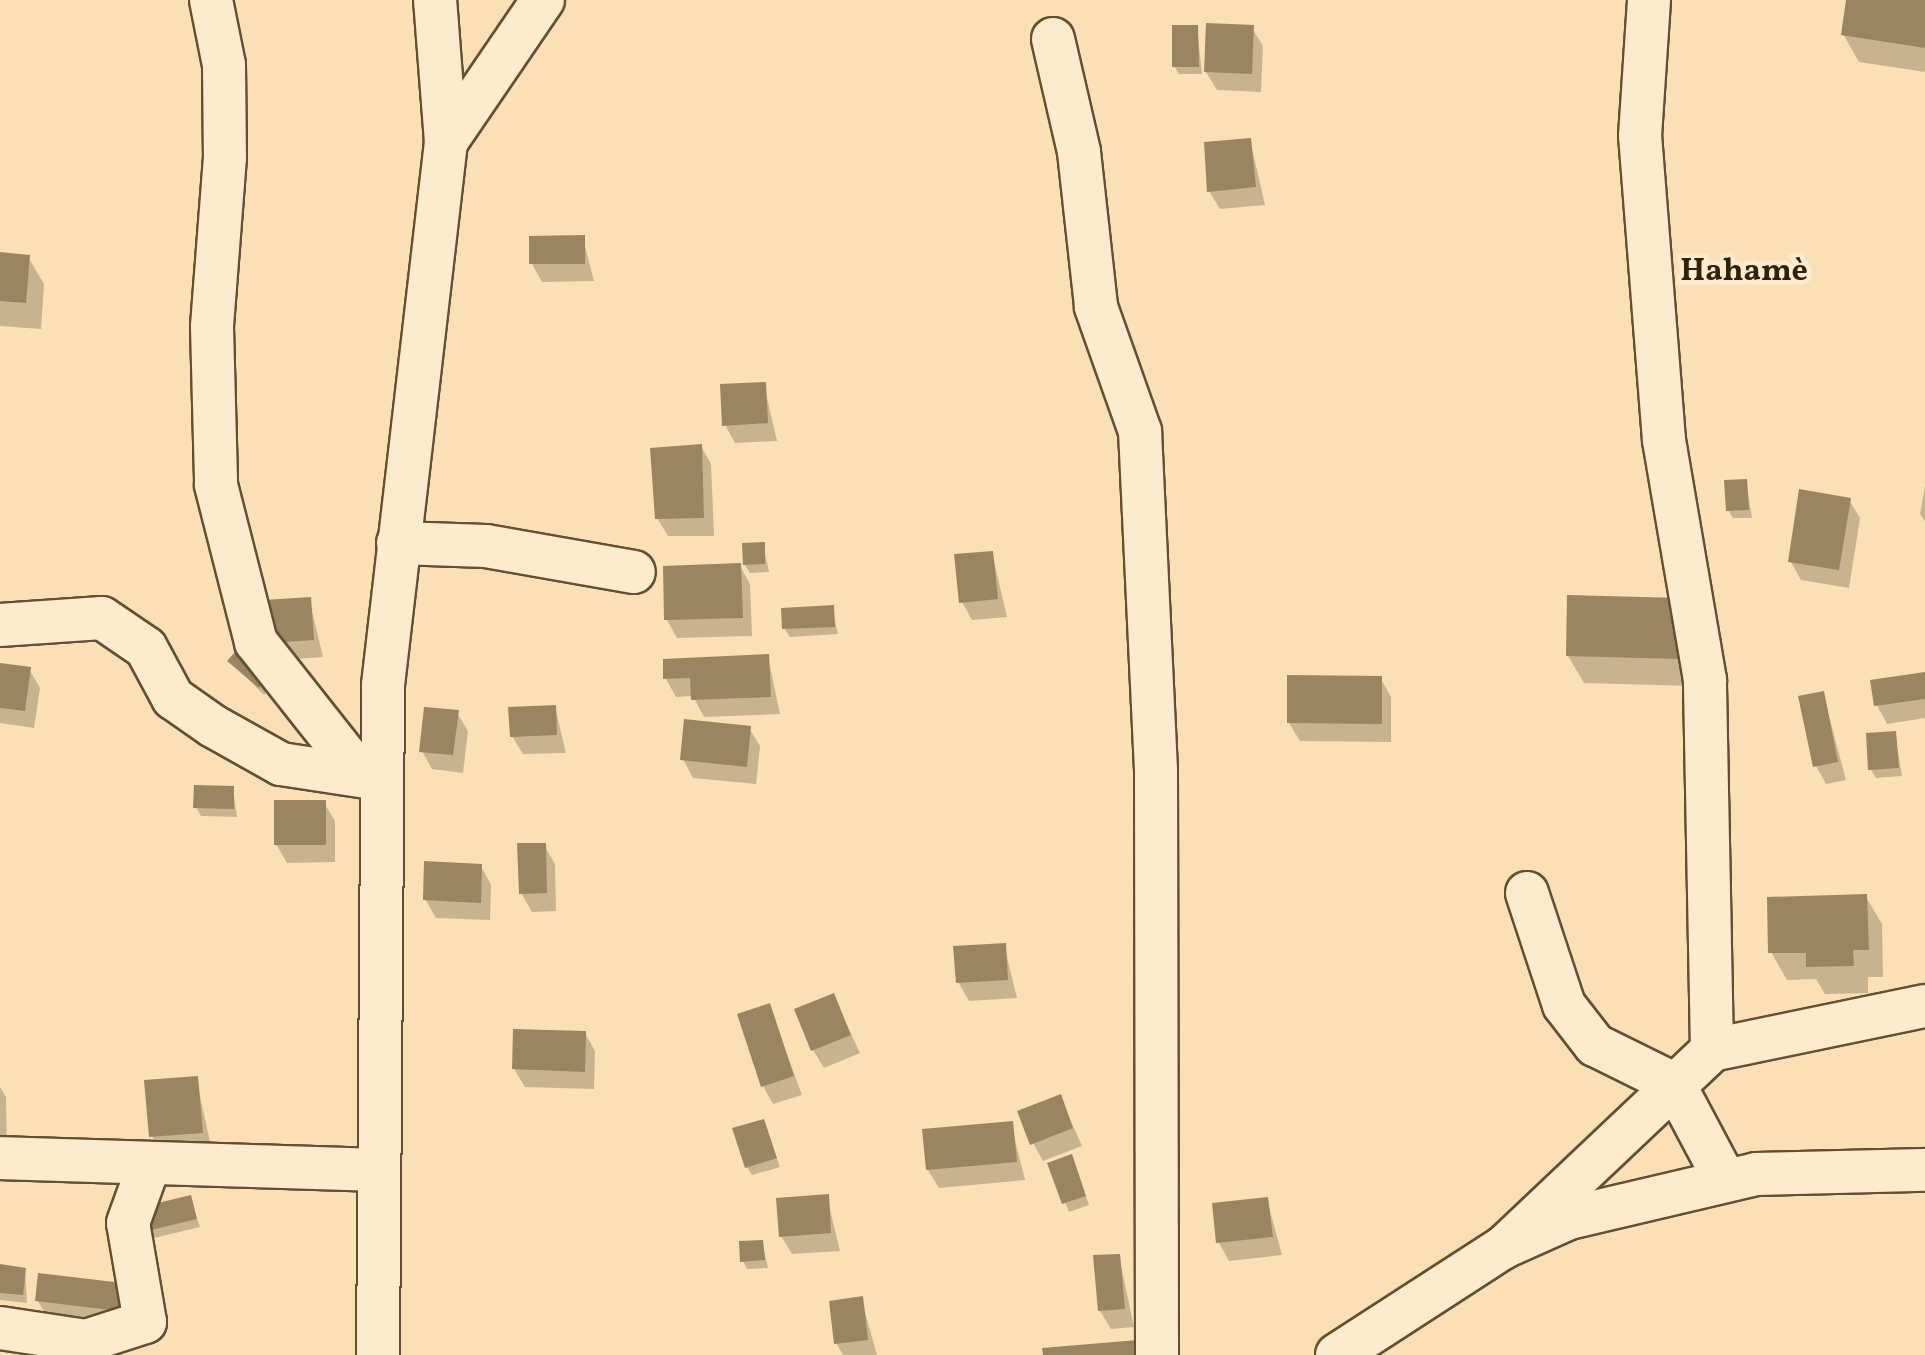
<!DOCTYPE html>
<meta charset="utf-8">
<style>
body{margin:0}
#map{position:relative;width:1925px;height:1355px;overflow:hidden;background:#fae0b4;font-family:Vollkorn,serif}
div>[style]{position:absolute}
.shadow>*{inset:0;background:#0003}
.building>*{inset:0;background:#9a8462}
.roads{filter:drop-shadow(2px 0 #635034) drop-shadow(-2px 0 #635034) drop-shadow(0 2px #635034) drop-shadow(0 -2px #635034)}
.minor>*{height:42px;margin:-21px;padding:0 21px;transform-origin:21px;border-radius:21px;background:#fcebce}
span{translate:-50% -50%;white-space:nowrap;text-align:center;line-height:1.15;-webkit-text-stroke:9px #fcebce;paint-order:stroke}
.quarter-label{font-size:32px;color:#31200a;font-weight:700}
</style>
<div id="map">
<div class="shadow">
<div style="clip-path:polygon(1848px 0,1925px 0,1925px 72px,1859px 62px,1843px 34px)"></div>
<div style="clip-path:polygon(1197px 28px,1202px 74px,1179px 74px,1174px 66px)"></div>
<div style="clip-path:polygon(1252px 28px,1263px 46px,1261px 92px,1217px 90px,1206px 72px)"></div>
<div style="clip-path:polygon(1250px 140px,1265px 205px,1220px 209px,1209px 191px)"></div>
<div style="clip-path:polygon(583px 238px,594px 281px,542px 282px,532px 264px)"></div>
<div style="clip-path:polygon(0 255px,28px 257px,44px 284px,41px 329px,0 326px)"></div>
<div style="clip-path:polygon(764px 385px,777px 441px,735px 443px,725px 425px)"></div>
<div style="clip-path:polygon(701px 446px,711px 464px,714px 536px,668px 536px,657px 518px)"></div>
<div style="clip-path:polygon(1746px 481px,1752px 518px,1733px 518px,1728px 510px)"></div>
<div style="clip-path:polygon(1925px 486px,1925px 521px,1920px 514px)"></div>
<div style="clip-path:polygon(1849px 500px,1860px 518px,1849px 588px,1801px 580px,1791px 562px)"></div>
<div style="clip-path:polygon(763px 544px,769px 572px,750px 573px,745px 565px)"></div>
<div style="clip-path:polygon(992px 553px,1007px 617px,972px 620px,962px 602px)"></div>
<div style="clip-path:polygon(740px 566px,750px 584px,752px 636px,677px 638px,667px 620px)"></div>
<div style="clip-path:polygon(309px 599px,323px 657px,280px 660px,269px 642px)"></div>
<div style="clip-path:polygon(1680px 601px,1695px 686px,1584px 683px,1568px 656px)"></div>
<div style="clip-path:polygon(832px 608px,838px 634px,790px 637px,785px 629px)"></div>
<div style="clip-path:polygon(768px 657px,780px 714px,704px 717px,693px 696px,676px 697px,666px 679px)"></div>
<div style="clip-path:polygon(230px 661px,277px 680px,264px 695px)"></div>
<div style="clip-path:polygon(0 666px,29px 669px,40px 688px,34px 728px,0 723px)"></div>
<div style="clip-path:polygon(1925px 674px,1925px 718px,1887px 724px,1877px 705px)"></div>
<div style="clip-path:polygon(1381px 679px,1391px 697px,1391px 742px,1300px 741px,1289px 723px)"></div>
<div style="clip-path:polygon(1823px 694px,1846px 780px,1826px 784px,1816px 766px)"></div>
<div style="clip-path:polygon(555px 707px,566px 753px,523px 754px,512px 736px)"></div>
<div style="clip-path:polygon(457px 713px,468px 731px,463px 773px,432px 769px,422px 751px)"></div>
<div style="clip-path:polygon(749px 728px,760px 746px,756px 784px,693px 778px,683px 759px)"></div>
<div style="clip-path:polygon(1895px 734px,1902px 776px,1876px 778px,1871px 770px)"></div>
<div style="clip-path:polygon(233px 789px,237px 817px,201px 816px,196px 807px)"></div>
<div style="clip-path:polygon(324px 803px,335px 821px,335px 862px,287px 863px,276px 844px)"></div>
<div style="clip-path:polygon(544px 845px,555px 864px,556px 911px,532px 912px,521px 893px)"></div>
<div style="clip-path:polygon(481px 866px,491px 885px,490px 920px,436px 918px,425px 899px)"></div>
<div style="clip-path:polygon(1866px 897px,1882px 924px,1883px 977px,1868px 977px,1868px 993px,1825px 994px,1816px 979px,1787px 980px,1771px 952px)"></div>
<div style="clip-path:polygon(1004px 945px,1017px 998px,969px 1001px,958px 982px)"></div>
<div style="clip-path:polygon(833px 996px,860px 1053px,824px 1068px,813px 1050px)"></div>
<div style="clip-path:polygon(769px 1005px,802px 1095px,773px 1104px,763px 1086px)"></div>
<div style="clip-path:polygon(585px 1033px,595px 1051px,594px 1089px,525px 1087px,514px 1069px)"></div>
<div style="clip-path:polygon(196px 1078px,212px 1151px,162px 1154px,152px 1136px)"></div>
<div style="clip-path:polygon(0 1087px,6px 1097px,7px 1156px,0 1156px)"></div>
<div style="clip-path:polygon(1060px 1097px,1082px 1146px,1043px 1161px,1033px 1143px)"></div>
<div style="clip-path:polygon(763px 1122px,780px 1167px,752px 1175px,747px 1167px)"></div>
<div style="clip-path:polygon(1011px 1124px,1025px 1180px,939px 1188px,928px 1170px)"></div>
<div style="clip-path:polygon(1050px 1165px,1075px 1166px,1089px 1205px,1069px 1212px)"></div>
<div style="clip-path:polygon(827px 1197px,840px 1251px,792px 1254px,781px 1236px)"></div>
<div style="clip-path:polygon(190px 1198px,200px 1227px,154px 1238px,149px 1230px)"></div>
<div style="clip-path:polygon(1267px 1200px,1282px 1255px,1229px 1261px,1219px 1243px)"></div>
<div style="clip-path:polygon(762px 1242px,768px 1268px,747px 1269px,743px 1261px)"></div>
<div style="clip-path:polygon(1119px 1256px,1134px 1327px,1111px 1329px,1100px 1311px)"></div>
<div style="clip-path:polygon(0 1266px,25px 1270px,27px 1303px,0 1300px)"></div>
<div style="clip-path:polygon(129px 1286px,137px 1329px,48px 1319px,38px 1301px)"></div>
<div style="clip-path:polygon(861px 1298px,877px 1355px,843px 1355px,836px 1343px)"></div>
</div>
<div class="building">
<div style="clip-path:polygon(1846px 0,1925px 0,1925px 48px,1841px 35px)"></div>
<div style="clip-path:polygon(1206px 23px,1254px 25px,1252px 74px,1204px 72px)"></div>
<div style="clip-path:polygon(1172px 25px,1198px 25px,1199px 67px,1172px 67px)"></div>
<div style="clip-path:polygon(1251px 138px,1256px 187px,1207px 192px,1204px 142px)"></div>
<div style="clip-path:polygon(585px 235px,585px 264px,529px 264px,529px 236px)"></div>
<div style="clip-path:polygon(0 252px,30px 255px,26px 303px,0 301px)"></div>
<div style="clip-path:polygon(766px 382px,768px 423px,722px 426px,720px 384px)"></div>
<div style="clip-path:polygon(702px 444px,704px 518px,655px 519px,650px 448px)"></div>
<div style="clip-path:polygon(1747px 479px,1749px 510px,1726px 511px,1724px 480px)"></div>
<div style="clip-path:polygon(1799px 489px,1851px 498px,1839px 570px,1788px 562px)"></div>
<div style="clip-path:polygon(765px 542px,765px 564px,743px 565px,742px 543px)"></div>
<div style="clip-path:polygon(993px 551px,998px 599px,959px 603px,954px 554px)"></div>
<div style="clip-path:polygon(741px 563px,743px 618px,664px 620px,663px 566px)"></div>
<div style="clip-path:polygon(1567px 595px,1681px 598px,1680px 659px,1566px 656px)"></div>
<div style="clip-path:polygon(311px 597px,314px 640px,267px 643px,264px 600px)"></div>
<div style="clip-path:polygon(834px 605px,835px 627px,782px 629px,781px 608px)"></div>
<div style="clip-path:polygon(243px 643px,274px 670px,259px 688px,227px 661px)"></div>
<div style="clip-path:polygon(769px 654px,771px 697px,691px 700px,690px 678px,663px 679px,663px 659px)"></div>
<div style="clip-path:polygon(0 663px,31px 667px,25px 711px,0 708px)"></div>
<div style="clip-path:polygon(1925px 672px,1925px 699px,1874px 706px,1870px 680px)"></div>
<div style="clip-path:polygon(1287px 675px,1382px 676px,1382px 724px,1287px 723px)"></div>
<div style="clip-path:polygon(1824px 691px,1838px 762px,1813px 767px,1798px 696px)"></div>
<div style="clip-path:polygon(556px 705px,557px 735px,510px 737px,508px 707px)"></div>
<div style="clip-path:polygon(424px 707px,459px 710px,453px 755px,419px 752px)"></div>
<div style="clip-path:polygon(684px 719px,751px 726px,747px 767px,680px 760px)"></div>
<div style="clip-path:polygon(1896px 731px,1899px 768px,1868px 770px,1866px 733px)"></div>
<div style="clip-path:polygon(194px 785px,234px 786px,234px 809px,193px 808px)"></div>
<div style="clip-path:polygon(274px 800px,326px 800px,326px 845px,274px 845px)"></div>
<div style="clip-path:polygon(517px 843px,546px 843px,547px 893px,519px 894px)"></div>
<div style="clip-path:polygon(424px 861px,482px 864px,481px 903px,423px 900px)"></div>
<div style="clip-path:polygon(1867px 894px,1869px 950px,1853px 950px,1854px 966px,1806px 967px,1806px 953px,1768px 953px,1767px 897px)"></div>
<div style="clip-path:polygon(1006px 943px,1008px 980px,956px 983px,953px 946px)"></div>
<div style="clip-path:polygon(834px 993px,851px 1035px,811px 1051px,794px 1009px)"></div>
<div style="clip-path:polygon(770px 1003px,794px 1076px,761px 1087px,737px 1014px)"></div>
<div style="clip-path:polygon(513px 1029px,586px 1031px,585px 1072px,512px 1069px)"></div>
<div style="clip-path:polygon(198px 1076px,203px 1133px,149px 1137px,144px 1080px)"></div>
<div style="clip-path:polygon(1061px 1094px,1073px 1128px,1030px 1145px,1017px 1111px)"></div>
<div style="clip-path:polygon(764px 1119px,777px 1158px,745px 1168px,732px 1128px)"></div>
<div style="clip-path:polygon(1013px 1121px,1017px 1162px,926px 1170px,922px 1129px)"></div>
<div style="clip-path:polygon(1072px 1154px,1086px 1196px,1062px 1204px,1047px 1163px)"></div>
<div style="clip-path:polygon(829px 1194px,831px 1233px,779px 1237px,776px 1198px)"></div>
<div style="clip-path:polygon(191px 1195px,197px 1219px,147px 1231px,141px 1207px)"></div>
<div style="clip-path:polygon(1268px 1197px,1273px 1237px,1216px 1243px,1212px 1203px)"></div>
<div style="clip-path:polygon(763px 1240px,765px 1260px,740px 1262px,739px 1241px)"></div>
<div style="clip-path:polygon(1120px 1254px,1125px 1309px,1098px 1311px,1093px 1255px)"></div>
<div style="clip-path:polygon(0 1264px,26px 1268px,23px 1295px,0 1293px)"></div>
<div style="clip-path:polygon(38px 1273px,131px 1284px,128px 1312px,35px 1301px)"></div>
<div style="clip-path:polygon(863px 1296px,868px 1340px,834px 1344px,829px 1301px)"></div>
<div style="clip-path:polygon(1138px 1340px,1139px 1355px,1043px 1355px,1042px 1348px)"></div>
</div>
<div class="roads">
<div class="minor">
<div style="left:211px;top:0;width:66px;rotate:78.7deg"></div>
<div style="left:224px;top:65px;width:92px;rotate:89.4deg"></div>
<div style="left:225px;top:157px;width:170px;rotate:94.4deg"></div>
<div style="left:212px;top:327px;width:158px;rotate:88.5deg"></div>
<div style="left:216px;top:485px;width:162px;rotate:75.7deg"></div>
<div style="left:256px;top:642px;width:164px;rotate:51.7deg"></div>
<div style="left:1053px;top:39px;width:116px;rotate:77deg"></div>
<div style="left:1079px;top:152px;width:156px;rotate:83.7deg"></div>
<div style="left:1096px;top:307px;width:132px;rotate:70.5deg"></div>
<div style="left:1140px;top:431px;width:340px;rotate:87.3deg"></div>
<div style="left:1156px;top:771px;width:584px;rotate:89.9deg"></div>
<div style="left:446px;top:142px;width:172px;rotate:-55.7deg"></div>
<div style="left:398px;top:543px;width:88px;rotate:2deg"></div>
<div style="left:486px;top:546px;width:150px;rotate:10deg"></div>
<div style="left:0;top:625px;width:102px;rotate:-3.9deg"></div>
<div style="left:102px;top:618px;width:53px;rotate:34.3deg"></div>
<div style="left:146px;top:648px;width:57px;rotate:61.6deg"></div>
<div style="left:173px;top:698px;width:49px;rotate:35deg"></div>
<div style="left:213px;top:726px;width:78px;rotate:29.2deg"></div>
<div style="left:281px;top:764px;width:93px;rotate:8.7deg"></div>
<div style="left:1527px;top:893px;width:118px;rotate:71.7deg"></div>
<div style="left:1564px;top:1005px;width:51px;rotate:52.2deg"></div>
<div style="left:1595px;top:1045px;width:88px;rotate:26.3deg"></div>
<div style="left:1674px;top:1084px;width:109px;rotate:62deg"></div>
<div style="left:1712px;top:1050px;width:217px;rotate:-11.7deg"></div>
<div style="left:0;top:1158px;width:374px;rotate:1.8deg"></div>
<div style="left:1504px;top:1247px;width:286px;rotate:-43.4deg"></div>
<div style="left:1712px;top:1050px;width:370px;rotate:-91.1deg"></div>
<div style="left:1705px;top:680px;width:243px;rotate:-99.7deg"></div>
<div style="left:1664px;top:440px;width:305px;rotate:-94.5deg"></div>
<div style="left:1640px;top:136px;width:136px;rotate:-86.2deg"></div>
<div style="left:0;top:1328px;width:87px;rotate:8.6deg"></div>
<div style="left:86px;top:1341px;width:62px;rotate:-17.9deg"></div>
<div style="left:145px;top:1322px;width:100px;rotate:-99.7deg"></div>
<div style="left:128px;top:1223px;width:62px;rotate:-70.1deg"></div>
<div style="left:378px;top:1355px;width:670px;rotate:-89.57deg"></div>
<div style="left:383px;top:685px;width:547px;rotate:-83.38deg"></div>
<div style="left:446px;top:142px;width:142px;rotate:-94.4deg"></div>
<div style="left:1337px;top:1355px;width:199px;rotate:-32.9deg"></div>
<div style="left:1504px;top:1247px;width:71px;rotate:-24deg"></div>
<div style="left:1569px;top:1218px;width:192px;rotate:-13.2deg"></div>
<div style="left:1756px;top:1174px;width:169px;rotate:-1.4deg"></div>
</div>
</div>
<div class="quarter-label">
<span style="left:1744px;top:272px">Hahamè</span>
</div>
</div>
